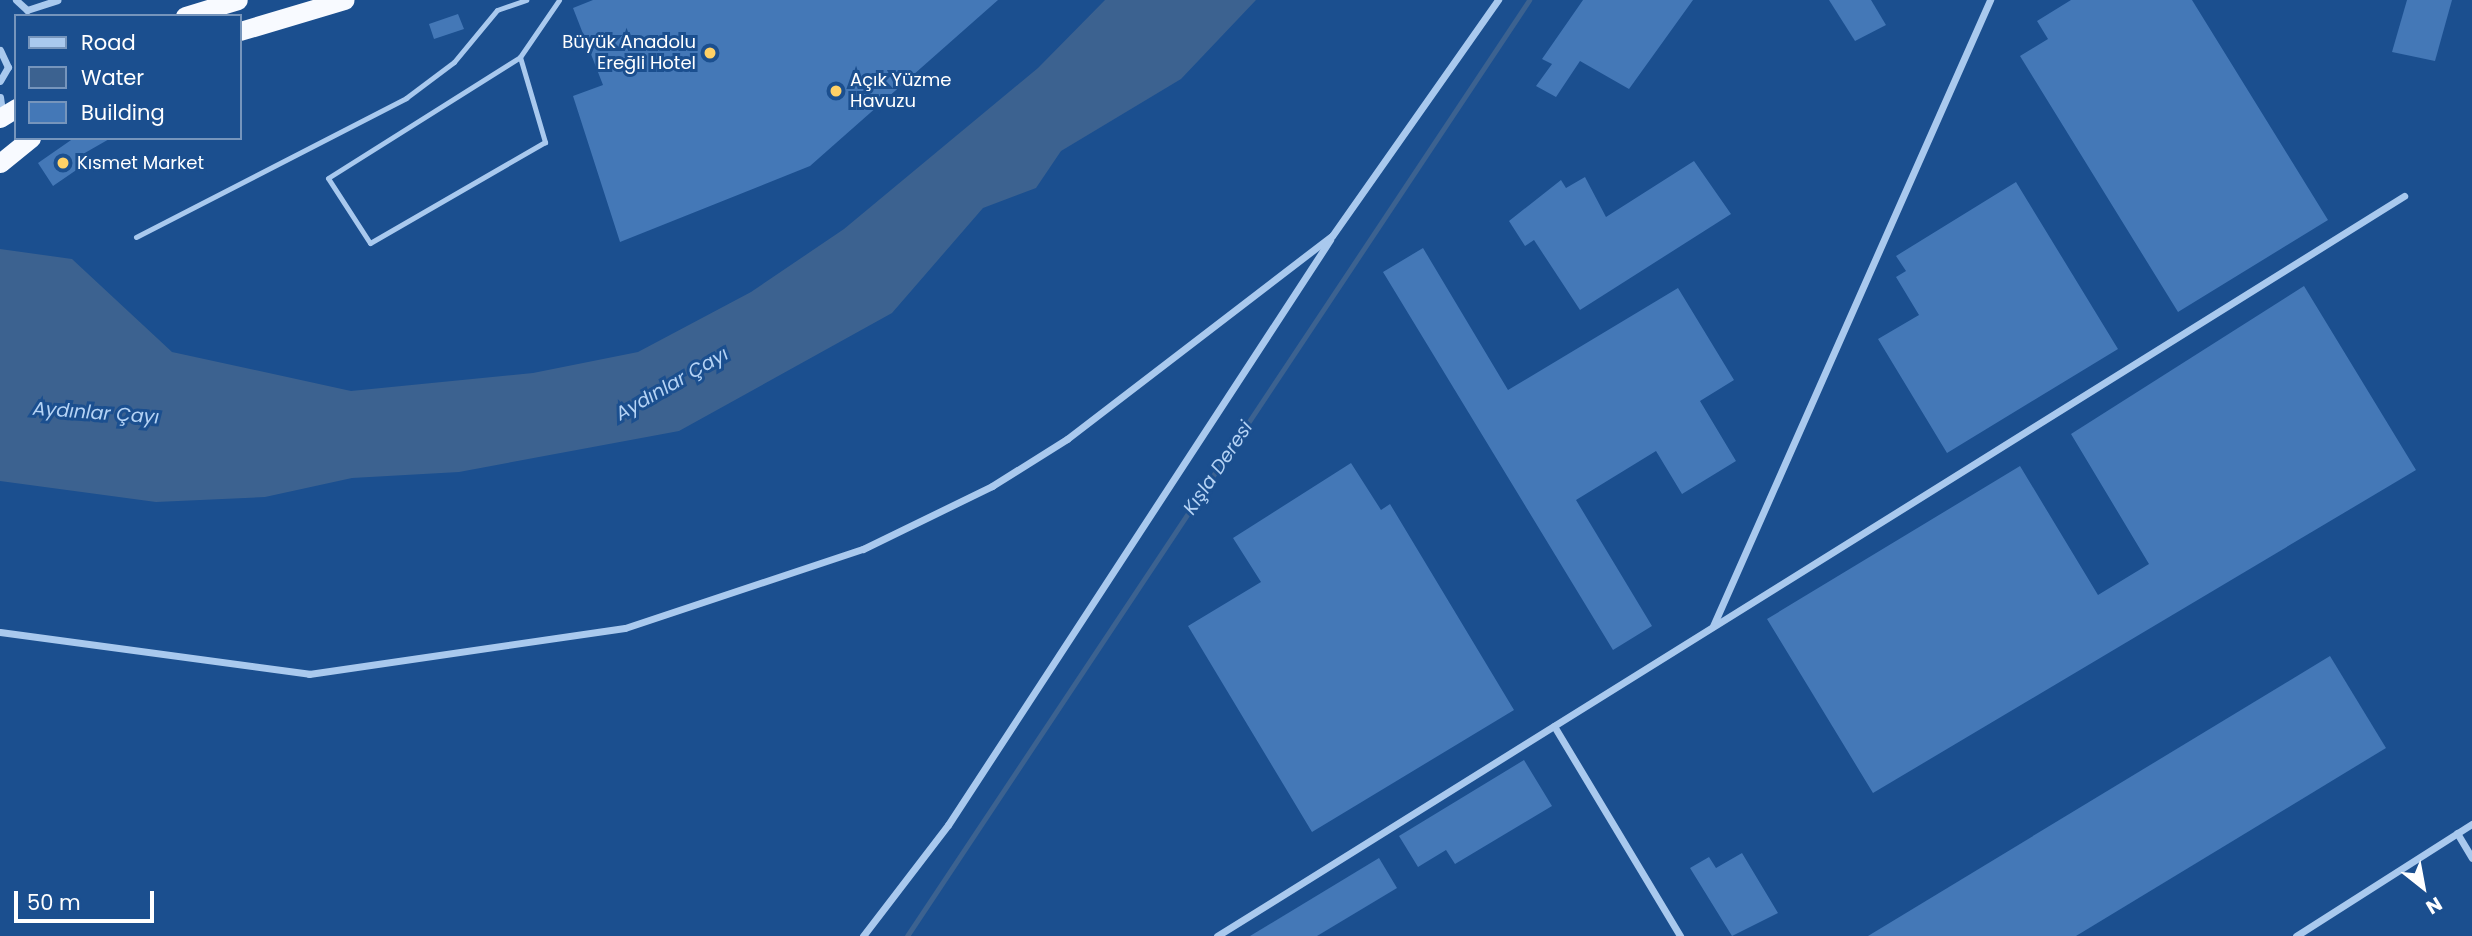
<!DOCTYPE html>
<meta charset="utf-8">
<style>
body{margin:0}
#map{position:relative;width:2472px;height:936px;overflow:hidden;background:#1b4f8f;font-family:Poppins,sans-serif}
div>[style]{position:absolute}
.water>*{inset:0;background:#3c6290}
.stream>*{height:5px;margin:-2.5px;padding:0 2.5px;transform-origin:2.5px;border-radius:2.5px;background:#3c6290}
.building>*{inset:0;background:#4478b7}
.service>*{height:5px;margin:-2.5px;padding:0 2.5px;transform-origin:2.5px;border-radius:2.5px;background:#a9c9ee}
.minor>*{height:7px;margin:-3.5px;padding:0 3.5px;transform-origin:3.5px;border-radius:3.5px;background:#a9c9ee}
.trunk>*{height:19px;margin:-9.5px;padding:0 9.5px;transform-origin:9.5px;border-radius:9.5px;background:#f8faff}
.dots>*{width:19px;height:19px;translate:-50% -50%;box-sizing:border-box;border:4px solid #1b4f8f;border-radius:50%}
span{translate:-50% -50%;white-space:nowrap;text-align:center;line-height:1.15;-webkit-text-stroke:6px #1b4f8f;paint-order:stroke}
.poi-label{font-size:18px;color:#fff}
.right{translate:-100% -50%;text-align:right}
.left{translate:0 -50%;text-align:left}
.water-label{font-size:19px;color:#b5d3f5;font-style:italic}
.legend{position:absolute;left:14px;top:14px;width:228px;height:126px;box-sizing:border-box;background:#1b4f8f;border:2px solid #7695bc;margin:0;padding:9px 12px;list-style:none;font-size:21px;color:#fff}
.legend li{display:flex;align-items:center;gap:14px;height:35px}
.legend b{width:35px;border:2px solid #7695bc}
.north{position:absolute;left:2388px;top:852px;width:70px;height:70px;-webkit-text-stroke:5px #1b4f8f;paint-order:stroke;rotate:149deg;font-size:19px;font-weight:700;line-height:28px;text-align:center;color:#fff}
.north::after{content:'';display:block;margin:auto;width:24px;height:32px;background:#fff;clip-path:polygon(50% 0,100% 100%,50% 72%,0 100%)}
.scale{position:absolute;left:14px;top:891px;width:140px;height:32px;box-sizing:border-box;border:4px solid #fff;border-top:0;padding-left:9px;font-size:21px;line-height:24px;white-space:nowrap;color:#fff;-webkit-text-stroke:5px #1b4f8f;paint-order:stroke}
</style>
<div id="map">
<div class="water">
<div style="clip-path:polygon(1105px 0,1256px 0,1181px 79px,1061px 151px,1036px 188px,983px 208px,892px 313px,679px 431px,459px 472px,352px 478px,265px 497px,156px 502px,0 481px,0 249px,72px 259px,172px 352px,351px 391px,533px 373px,638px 352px,751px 292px,844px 229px,1038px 68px)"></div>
</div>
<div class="stream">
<div style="left:907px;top:936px;width:1124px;rotate:-56.39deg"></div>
</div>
<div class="building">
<div style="clip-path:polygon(593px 0,998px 0,810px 166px,620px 242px,573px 96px,603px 85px,573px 8px)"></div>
<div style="clip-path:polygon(1583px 0,1693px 0,1629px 89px,1580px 61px,1556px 97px,1536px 86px,1552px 64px,1542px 59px)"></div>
<div style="clip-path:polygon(1829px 0,1871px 0,1886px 25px,1855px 41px)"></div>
<div style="clip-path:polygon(2071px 0,2192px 0,2328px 220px,2178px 312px,2020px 56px,2048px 39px,2037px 21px)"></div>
<div style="clip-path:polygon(2407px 0,2452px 0,2435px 61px,2392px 52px)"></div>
<div style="clip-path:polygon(458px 14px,464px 29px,434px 39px,429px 24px)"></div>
<div style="clip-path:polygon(74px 138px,111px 138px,83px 154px,88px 162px,53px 186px,38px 163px)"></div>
<div style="clip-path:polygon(1694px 161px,1731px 214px,1580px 310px,1534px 240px,1525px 246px,1509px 221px,1561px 180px,1566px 188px,1585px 177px,1606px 217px)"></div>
<div style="clip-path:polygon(2016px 182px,2118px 349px,1947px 453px,1878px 339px,1919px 315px,1896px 277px,1906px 271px,1896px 256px)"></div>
<div style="clip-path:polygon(1423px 248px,1508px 390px,1678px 288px,1734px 380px,1700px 401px,1736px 461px,1682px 494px,1656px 451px,1576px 500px,1652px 626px,1613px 650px,1383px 272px)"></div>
<div style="clip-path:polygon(2304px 286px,2416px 470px,1873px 793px,1767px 619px,2020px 466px,2098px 595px,2149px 564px,2071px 434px)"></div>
<div style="clip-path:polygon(1351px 463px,1381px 510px,1390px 504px,1514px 710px,1312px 832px,1188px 626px,1261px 582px,1233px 538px)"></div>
<div style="clip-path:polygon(2330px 656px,2386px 748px,2076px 936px,1868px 936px)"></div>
<div style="clip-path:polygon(1524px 760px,1552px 806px,1455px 864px,1446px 850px,1418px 867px,1399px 836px)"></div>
<div style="clip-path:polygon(1742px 853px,1778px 913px,1732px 936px,1690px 868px,1709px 857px,1716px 868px)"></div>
<div style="clip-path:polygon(1379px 858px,1397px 888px,1317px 936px,1250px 936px)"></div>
</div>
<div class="service">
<div style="left:520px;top:57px;width:89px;rotate:73.6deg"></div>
<div style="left:545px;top:142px;width:202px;rotate:150deg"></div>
<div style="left:370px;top:243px;width:77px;rotate:-122.9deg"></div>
<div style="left:328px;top:178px;width:227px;rotate:-32.2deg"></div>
<div style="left:520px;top:57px;width:69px;rotate:-55.6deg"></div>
<div style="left:136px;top:237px;width:304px;rotate:-27.2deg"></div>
<div style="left:406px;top:98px;width:60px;rotate:-36.9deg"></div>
<div style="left:454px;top:62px;width:67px;rotate:-50.4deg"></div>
<div style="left:497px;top:10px;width:31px;rotate:-19deg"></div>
</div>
<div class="minor">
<div style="left:16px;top:0;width:15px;rotate:42deg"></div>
<div style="left:27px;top:10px;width:32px;rotate:-18deg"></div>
<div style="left:0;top:50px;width:19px;rotate:65deg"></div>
<div style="left:8px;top:67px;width:16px;rotate:120deg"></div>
<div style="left:0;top:97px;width:15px;rotate:82deg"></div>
<div style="left:1713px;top:626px;width:685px;rotate:-66.13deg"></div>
<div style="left:0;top:632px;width:312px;rotate:7.7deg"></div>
<div style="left:309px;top:674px;width:319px;rotate:-8.3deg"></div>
<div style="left:625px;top:628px;width:251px;rotate:-18.4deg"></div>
<div style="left:863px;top:549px;width:144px;rotate:-26deg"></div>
<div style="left:992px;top:486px;width:89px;rotate:-32.1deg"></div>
<div style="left:1067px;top:439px;width:334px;rotate:-37.5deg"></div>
<div style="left:1332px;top:236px;width:289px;rotate:-54.9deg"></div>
<div style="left:1554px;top:726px;width:245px;rotate:59deg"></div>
<div style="left:2457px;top:833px;width:29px;rotate:59deg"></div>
<div style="left:863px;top:936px;width:140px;rotate:-52.6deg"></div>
<div style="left:948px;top:825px;width:699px;rotate:-56.86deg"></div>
<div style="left:1217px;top:936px;width:1399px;rotate:-31.94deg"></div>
<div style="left:2296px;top:936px;width:209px;rotate:-32.5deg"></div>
</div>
<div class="trunk">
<div style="left:185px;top:16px;width:55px;rotate:-16.8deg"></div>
<div style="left:240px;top:31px;width:109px;rotate:-16.6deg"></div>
<div style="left:0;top:118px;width:19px;rotate:-32deg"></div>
<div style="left:0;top:163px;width:40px;rotate:-39deg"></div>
</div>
<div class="dots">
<div style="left:710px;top:53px;background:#ffd166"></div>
<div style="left:836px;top:91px;background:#ffd166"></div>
<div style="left:63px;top:163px;background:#ffd166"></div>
</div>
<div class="poi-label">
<span class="right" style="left:696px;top:53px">Büyük Anadolu<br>Ereğli Hotel</span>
<span class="left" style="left:850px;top:91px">Açık Yüzme<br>Havuzu</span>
<span class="left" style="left:77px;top:163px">Kısmet Market</span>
</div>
<div class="water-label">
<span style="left:672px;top:384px;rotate:-30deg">Aydınlar Çayı</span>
<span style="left:96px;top:413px;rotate:4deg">Aydınlar Çayı</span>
<span style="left:1218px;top:468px;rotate:-56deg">Kışla Deresi</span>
</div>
<ul class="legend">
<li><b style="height:9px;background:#a9c9ee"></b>Road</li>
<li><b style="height:19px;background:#3c6290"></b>Water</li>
<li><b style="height:19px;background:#4478b7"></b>Building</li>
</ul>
<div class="north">N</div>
<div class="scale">50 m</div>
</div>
